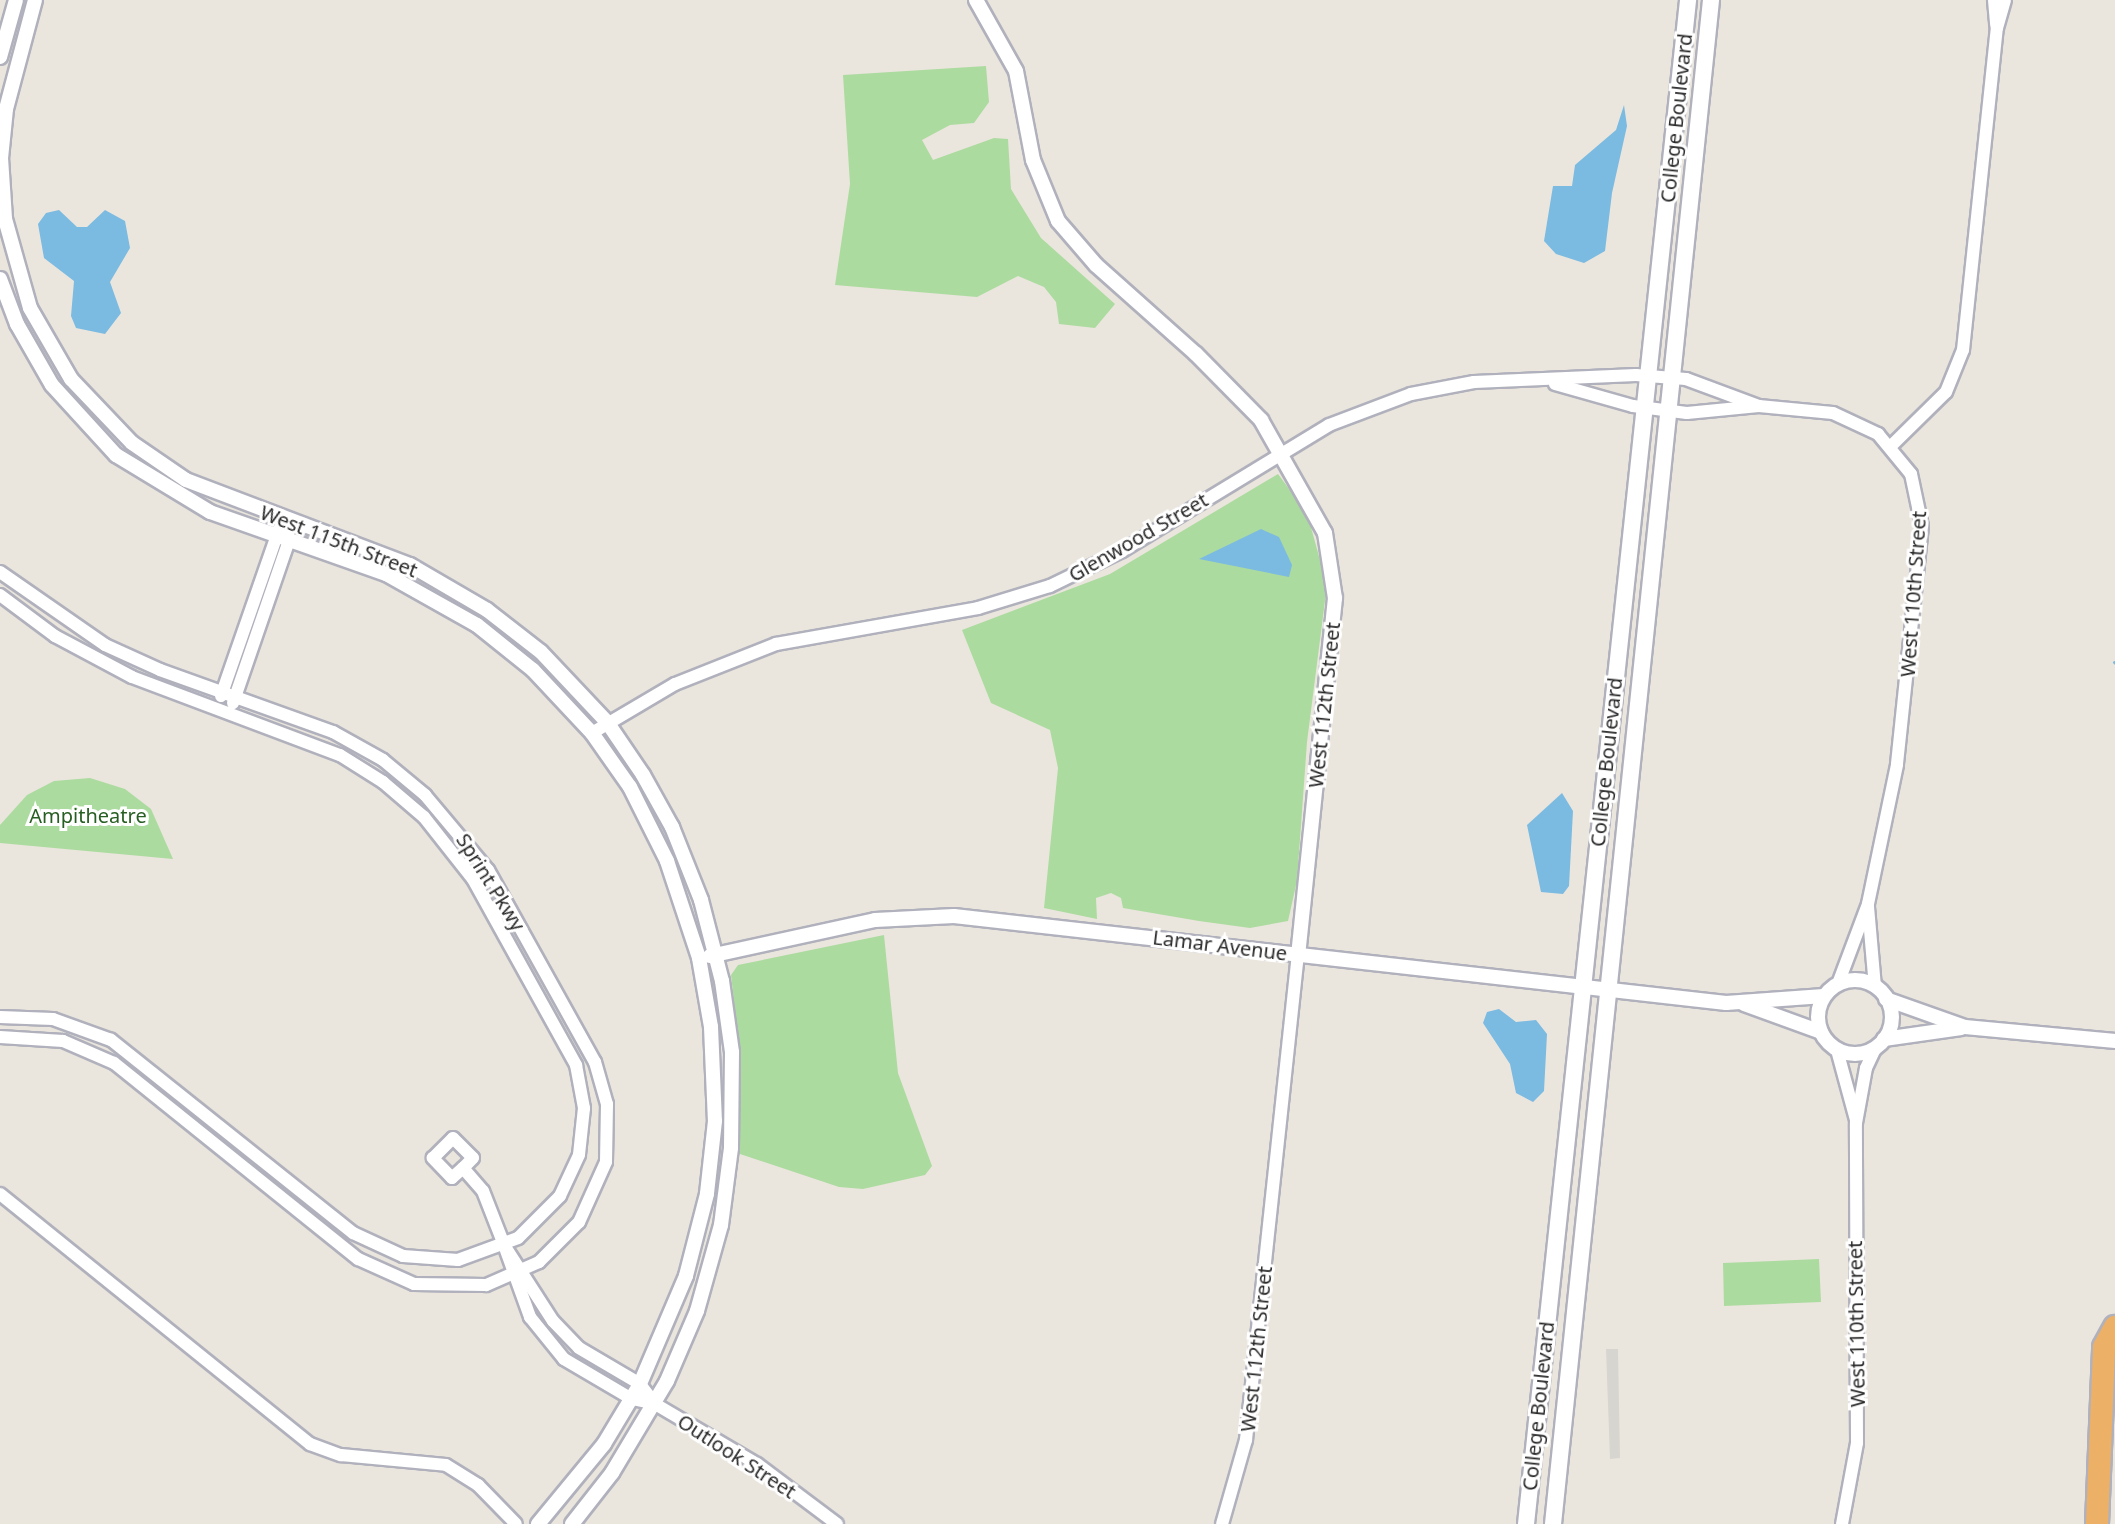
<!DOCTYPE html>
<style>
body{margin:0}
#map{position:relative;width:2115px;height:1524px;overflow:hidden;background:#eae6dd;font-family:"Noto Sans",sans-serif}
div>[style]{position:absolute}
.green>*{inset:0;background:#acdb9f}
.plaza>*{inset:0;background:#d7d5cf}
.water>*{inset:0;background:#7bbae1}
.stream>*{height:3px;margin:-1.5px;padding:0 1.5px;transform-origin:1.5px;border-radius:1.5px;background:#7bbae1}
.roads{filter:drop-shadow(2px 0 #b0b1bc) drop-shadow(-2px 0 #b0b1bc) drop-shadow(0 2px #b0b1bc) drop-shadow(0 -2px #b0b1bc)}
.minor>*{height:12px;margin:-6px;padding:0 6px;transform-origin:6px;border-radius:6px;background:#fff}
.tertiary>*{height:14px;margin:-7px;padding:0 7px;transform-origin:7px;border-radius:7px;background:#fff}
.tertiary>.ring{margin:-7px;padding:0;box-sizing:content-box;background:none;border:14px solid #fff;border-radius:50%}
.secondary>*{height:16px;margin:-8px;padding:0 8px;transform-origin:8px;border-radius:8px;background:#fff}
.motorway>*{height:22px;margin:-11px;padding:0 11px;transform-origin:11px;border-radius:11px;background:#ecb066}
span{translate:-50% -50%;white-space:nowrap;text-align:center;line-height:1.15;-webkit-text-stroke:6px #fff;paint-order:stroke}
.street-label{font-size:20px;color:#292929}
.park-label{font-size:20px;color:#275e22}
</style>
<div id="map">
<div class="green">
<div style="clip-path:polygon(986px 66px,989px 102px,974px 123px,950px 125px,922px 140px,933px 160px,994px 138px,1008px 139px,1011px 189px,1041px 238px,1115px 304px,1095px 328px,1059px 324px,1056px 302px,1044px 287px,1018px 276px,977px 297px,835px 285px,850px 184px,843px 75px)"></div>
<div style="clip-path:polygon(1278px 474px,1307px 513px,1327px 585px,1307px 742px,1297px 881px,1288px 921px,1250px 928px,1199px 921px,1123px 908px,1121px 898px,1111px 893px,1096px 898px,1097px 919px,1044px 908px,1058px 768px,1050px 730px,991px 703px,962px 630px,1110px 574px)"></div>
<div style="clip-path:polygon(90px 778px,125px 789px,151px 809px,173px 859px,0 843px,0 825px,27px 795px,54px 781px)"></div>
<div style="clip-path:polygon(884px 935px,898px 1073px,932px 1166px,925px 1175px,863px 1189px,839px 1187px,740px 1154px,738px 1037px,731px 975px,738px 965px)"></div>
<div style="clip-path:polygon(1819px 1259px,1821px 1302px,1724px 1306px,1723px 1263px)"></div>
</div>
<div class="plaza">
<div style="clip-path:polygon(1606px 1349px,1618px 1349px,1620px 1458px,1610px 1459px)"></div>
</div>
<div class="water">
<div style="clip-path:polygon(1624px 105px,1627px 126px,1612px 193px,1605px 251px,1584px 263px,1556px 254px,1544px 241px,1553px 186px,1572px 186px,1575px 165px,1616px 130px)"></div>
<div style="clip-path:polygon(59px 210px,77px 227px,87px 227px,105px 210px,125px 221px,130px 248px,110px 282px,121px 313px,105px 334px,76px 328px,71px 316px,74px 281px,44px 258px,38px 224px,46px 213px)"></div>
<div style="clip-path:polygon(1261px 529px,1279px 537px,1292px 565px,1289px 577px,1199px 559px)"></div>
<div style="clip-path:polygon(1562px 793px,1573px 811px,1569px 886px,1563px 894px,1541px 892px,1527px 825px)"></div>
<div style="clip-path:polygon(1499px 1009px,1516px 1022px,1536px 1020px,1547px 1034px,1544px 1091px,1533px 1102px,1516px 1093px,1510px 1064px,1483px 1023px,1487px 1012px)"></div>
</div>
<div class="stream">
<div style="left:2114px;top:662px;width:1px;rotate:45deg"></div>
</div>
<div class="roads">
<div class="minor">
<div style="left:1994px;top:0;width:25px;rotate:85deg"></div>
<div style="left:1555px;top:384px;width:81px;rotate:15.8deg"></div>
<div style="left:1633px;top:406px;width:54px;rotate:7.4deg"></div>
<div style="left:1687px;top:413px;width:72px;rotate:-5.6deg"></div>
<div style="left:1759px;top:406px;width:74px;rotate:5.4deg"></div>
<div style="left:1833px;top:413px;width:50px;rotate:25deg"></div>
<div style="left:1878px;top:434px;width:52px;rotate:50.5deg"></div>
<div style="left:1911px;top:474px;width:53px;rotate:78.1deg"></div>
<div style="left:1922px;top:526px;width:240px;rotate:96deg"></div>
<div style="left:1897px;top:765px;width:142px;rotate:101.8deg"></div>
<div style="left:1868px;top:904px;width:85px;rotate:110.6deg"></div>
<div style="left:1891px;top:446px;width:77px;rotate:-44.5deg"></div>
<div style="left:1946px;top:392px;width:45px;rotate:-68deg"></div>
<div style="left:1963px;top:350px;width:324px;rotate:-84deg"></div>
<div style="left:1997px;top:28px;width:29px;rotate:-74deg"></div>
<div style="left:0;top:572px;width:128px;rotate:34.8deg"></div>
<div style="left:105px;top:645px;width:60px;rotate:24.4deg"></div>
<div style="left:160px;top:670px;width:184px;rotate:19.7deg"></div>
<div style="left:333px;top:732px;width:57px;rotate:29.2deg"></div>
<div style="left:383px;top:760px;width:55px;rotate:39.8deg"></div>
<div style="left:425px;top:795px;width:98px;rotate:50deg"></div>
<div style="left:488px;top:870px;width:220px;rotate:60.9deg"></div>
<div style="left:595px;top:1062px;width:44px;rotate:74.1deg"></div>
<div style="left:607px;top:1104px;width:58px;rotate:91deg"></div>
<div style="left:606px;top:1162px;width:66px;rotate:114.2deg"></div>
<div style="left:579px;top:1222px;width:57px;rotate:135deg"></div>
<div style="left:539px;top:1262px;width:58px;rotate:156.5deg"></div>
<div style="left:486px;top:1285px;width:72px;rotate:-179.2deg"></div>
<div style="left:414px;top:1284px;width:61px;rotate:-155.9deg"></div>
<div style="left:358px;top:1259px;width:313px;rotate:-141.2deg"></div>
<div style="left:114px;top:1063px;width:56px;rotate:-156.7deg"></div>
<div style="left:63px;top:1041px;width:63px;rotate:-176.4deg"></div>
<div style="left:0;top:595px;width:69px;rotate:36.7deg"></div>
<div style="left:55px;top:636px;width:87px;rotate:28deg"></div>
<div style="left:132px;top:677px;width:222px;rotate:20.6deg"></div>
<div style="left:340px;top:755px;width:51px;rotate:32.1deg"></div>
<div style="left:383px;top:782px;width:54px;rotate:40.5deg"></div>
<div style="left:424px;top:817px;width:79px;rotate:51.7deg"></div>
<div style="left:473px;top:879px;width:213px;rotate:61deg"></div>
<div style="left:576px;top:1065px;width:44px;rotate:79.5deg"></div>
<div style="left:584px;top:1108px;width:47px;rotate:96.1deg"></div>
<div style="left:579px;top:1155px;width:45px;rotate:114.9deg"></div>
<div style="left:560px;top:1196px;width:59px;rotate:135deg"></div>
<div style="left:518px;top:1238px;width:64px;rotate:159.9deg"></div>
<div style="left:458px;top:1260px;width:55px;rotate:-175.8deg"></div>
<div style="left:403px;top:1256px;width:55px;rotate:-155.3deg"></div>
<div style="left:353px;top:1233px;width:310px;rotate:-141.4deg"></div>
<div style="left:111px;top:1040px;width:62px;rotate:-160.1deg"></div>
<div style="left:53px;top:1019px;width:53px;rotate:-177.8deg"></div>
<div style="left:221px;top:696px;width:177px;rotate:-70.8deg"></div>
<div style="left:233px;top:703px;width:172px;rotate:-71deg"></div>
<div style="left:289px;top:540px;width:21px;rotate:-101deg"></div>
<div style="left:592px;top:733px;width:96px;rotate:-30.6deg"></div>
<div style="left:675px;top:684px;width:109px;rotate:-21.6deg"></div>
<div style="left:776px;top:644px;width:205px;rotate:-10.1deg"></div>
<div style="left:978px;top:608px;width:75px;rotate:-17deg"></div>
<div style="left:1050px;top:586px;width:80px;rotate:-25.9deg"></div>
<div style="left:1122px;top:551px;width:242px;rotate:-31.3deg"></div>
<div style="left:1329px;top:425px;width:88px;rotate:-20.7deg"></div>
<div style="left:1411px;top:394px;width:64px;rotate:-10.8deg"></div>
<div style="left:1474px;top:382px;width:162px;rotate:-2.5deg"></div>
<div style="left:1636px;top:375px;width:50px;rotate:4.6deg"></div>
<div style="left:1686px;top:379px;width:78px;rotate:20.3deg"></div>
<div style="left:1868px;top:907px;width:80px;rotate:85deg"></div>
<div style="left:1837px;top:1050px;width:73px;rotate:74.8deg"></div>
<div style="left:463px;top:1168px;width:15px;rotate:138deg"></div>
<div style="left:452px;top:1178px;width:28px;rotate:-134deg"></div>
<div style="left:433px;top:1158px;width:28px;rotate:-45deg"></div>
<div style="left:453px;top:1138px;width:28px;rotate:45deg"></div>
<div style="left:473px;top:1158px;width:14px;rotate:135deg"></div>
<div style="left:463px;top:1168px;width:30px;rotate:49deg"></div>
<div style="left:483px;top:1191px;width:58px;rotate:68.7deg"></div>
<div style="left:504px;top:1245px;width:90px;rotate:57.2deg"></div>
<div style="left:553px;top:1321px;width:37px;rotate:46deg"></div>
<div style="left:579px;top:1348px;width:71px;rotate:30.5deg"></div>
<div style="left:640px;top:1384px;width:25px;rotate:53deg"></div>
<div style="left:0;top:1194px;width:398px;rotate:38.9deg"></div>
<div style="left:310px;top:1444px;width:33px;rotate:20deg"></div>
<div style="left:341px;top:1455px;width:105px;rotate:5.4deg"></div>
<div style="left:446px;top:1465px;width:38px;rotate:32deg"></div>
<div style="left:478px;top:1485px;width:54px;rotate:45.7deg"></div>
<div style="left:504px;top:1245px;width:77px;rotate:70.1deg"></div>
<div style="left:530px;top:1317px;width:54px;rotate:51deg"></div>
<div style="left:564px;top:1359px;width:79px;rotate:30.5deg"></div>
<div style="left:632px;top:1399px;width:24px;rotate:12deg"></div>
<div style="left:655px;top:1404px;width:118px;rotate:30.5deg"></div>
<div style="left:757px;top:1464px;width:100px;rotate:36.9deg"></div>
<div style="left:1222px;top:1524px;width:87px;rotate:-74.1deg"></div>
<div style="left:1246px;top:1440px;width:488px;rotate:-83.9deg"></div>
<div style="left:1842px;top:1524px;width:82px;rotate:-79.5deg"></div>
<div style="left:1857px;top:1443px;width:320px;rotate:-90.2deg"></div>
<div style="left:1856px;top:1123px;width:56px;rotate:-79.7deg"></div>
<div style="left:1866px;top:1068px;width:23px;rotate:-65deg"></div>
</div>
<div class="tertiary">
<div style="left:35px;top:0;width:113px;rotate:104.9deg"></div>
<div style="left:6px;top:109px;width:49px;rotate:95.8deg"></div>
<div style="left:1px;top:158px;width:61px;rotate:86.2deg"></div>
<div style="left:5px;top:219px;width:92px;rotate:74.3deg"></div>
<div style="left:30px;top:308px;width:82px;rotate:60deg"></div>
<div style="left:71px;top:379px;width:88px;rotate:46.4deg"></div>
<div style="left:132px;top:443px;width:65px;rotate:34.4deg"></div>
<div style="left:186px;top:480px;width:240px;rotate:20.8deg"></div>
<div style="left:410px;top:565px;width:89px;rotate:30.3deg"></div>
<div style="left:487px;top:610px;width:68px;rotate:37.9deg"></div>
<div style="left:541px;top:652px;width:96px;rotate:46.7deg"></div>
<div style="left:607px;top:722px;width:64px;rotate:55.8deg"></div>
<div style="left:643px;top:775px;width:60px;rotate:60.9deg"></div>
<div style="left:672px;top:827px;width:79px;rotate:68.3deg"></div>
<div style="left:701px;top:900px;width:84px;rotate:75.5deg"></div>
<div style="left:722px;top:981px;width:72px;rotate:82deg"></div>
<div style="left:732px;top:1052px;width:96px;rotate:90.6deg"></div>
<div style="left:731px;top:1148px;width:78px;rotate:97.4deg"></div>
<div style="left:721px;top:1225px;width:89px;rotate:105.6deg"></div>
<div style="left:697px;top:1311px;width:76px;rotate:113.2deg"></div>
<div style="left:667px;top:1381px;width:107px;rotate:120.9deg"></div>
<div style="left:612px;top:1473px;width:65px;rotate:128.1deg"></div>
<div style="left:976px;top:0;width:81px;rotate:60.6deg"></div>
<div style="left:1016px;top:71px;width:91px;rotate:79.2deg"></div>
<div style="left:1033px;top:160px;width:66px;rotate:67.7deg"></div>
<div style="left:1058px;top:221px;width:58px;rotate:49.2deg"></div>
<div style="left:1096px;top:265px;width:134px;rotate:41.7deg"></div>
<div style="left:1196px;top:354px;width:93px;rotate:45.4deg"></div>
<div style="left:1261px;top:420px;width:130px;rotate:60.5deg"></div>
<div style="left:1325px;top:533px;width:66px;rotate:81.3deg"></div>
<div style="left:1335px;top:598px;width:359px;rotate:95.9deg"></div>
<div style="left:0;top:57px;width:59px;rotate:-74.3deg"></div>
<div style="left:0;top:279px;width:48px;rotate:69.3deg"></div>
<div style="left:17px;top:324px;width:70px;rotate:60.2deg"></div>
<div style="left:52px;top:385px;width:95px;rotate:47.6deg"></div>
<div style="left:116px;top:455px;width:110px;rotate:31.2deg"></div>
<div style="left:210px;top:512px;width:187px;rotate:19.4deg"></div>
<div style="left:386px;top:574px;width:104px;rotate:29.3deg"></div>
<div style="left:477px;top:625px;width:72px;rotate:38.8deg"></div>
<div style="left:533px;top:670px;width:86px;rotate:46.9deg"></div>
<div style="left:592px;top:733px;width:66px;rotate:54.9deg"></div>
<div style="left:630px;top:787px;width:83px;rotate:63.4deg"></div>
<div style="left:667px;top:861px;width:102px;rotate:71.7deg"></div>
<div style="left:699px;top:958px;width:70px;rotate:80.1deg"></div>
<div style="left:711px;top:1027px;width:94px;rotate:87.6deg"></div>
<div style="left:715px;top:1121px;width:73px;rotate:96.3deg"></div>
<div style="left:707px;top:1194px;width:85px;rotate:104.4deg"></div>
<div style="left:686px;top:1276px;width:117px;rotate:113.1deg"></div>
<div style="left:640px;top:1384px;width:70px;rotate:121deg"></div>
<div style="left:604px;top:1444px;width:104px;rotate:129.5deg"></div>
<div style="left:710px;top:956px;width:169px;rotate:-12.3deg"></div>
<div style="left:875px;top:920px;width:79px;rotate:-2.9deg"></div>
<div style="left:954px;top:916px;width:777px;rotate:6.43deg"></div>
<div style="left:1726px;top:1003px;width:98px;rotate:-4.1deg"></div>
<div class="ring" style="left:1818px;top:980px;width:60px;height:60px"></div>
<div style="left:1886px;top:999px;width:84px;rotate:19.5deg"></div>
<div style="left:1965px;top:1027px;width:151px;rotate:5.3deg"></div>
<div style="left:1744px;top:1004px;width:82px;rotate:20deg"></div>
<div style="left:1884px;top:1039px;width:78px;rotate:-8.1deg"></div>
</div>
<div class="secondary">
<div style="left:1526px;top:1524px;width:1533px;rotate:-83.93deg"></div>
<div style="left:1553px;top:1524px;width:1532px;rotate:-84.08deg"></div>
</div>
<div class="motorway">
<div style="left:2097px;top:1524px;width:177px;rotate:-87.7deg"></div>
<div style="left:2104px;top:1347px;width:23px;rotate:-61deg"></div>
</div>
</div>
<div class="street-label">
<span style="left:1676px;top:118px;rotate:-84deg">College Boulevard</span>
<span style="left:1138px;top:537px;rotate:-30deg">Glenwood Street</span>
<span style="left:339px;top:541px;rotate:21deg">West 115th Street</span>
<span style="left:1913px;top:594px;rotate:-86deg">West 110th Street</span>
<span style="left:1324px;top:705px;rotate:-84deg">West 112th Street</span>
<span style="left:1606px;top:762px;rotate:-84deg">College Boulevard</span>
<span style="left:491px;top:882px;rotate:58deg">Sprint Pkwy</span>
<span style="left:1220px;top:945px;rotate:7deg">Lamar Avenue</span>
<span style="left:1856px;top:1324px;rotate:-91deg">West 110th Street</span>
<span style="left:1256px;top:1349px;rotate:-84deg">West 112th Street</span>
<span style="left:1538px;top:1406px;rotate:-84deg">College Boulevard</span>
<span style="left:737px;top:1456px;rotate:33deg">Outlook Street</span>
</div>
<div class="park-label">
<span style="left:88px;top:815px">Ampitheatre</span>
</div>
</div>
